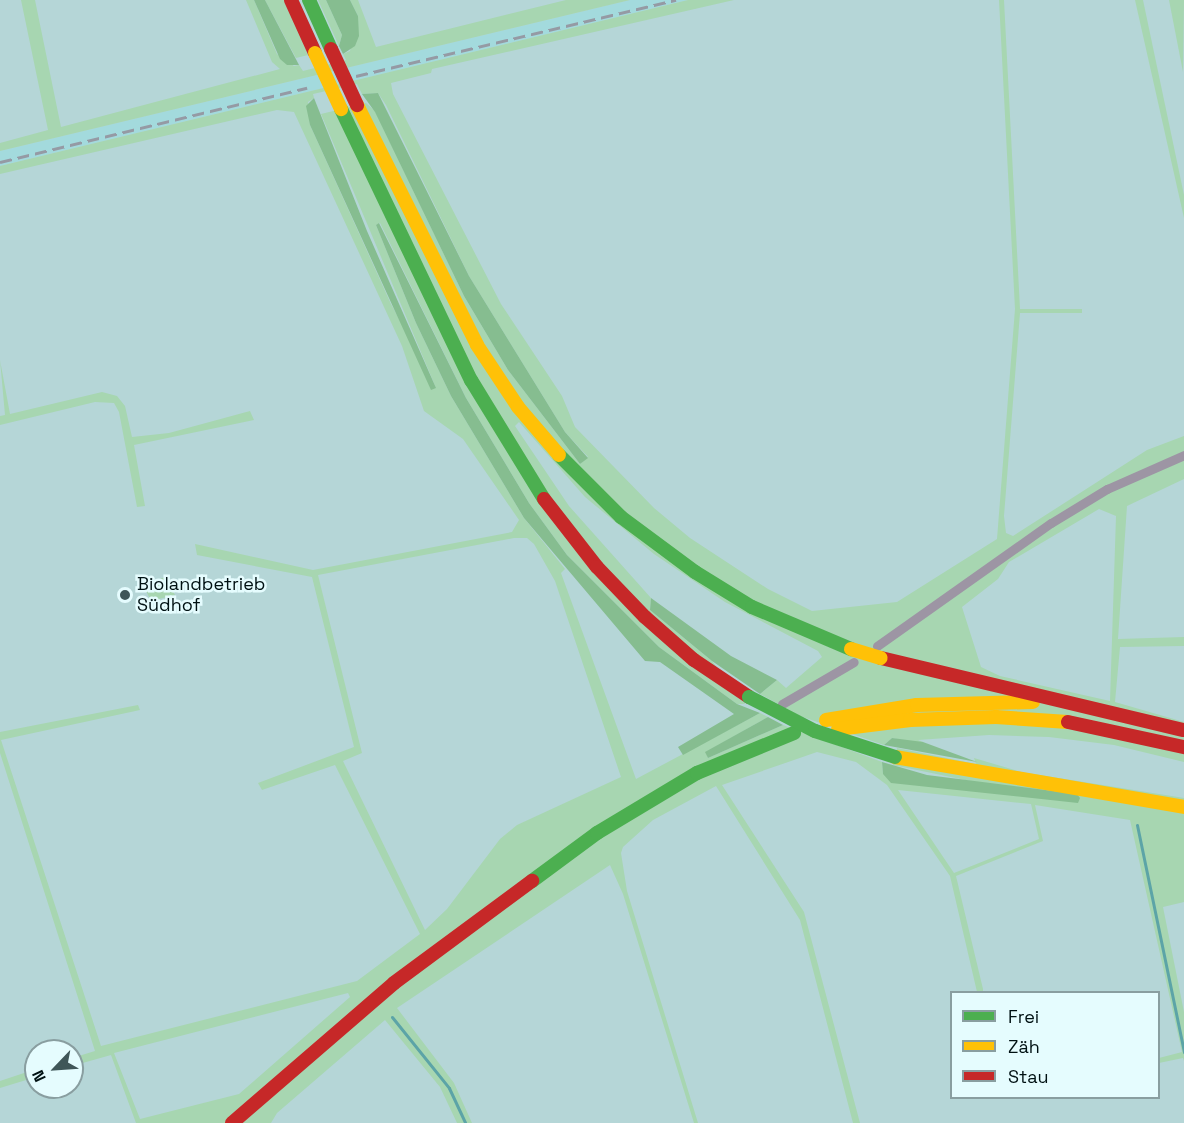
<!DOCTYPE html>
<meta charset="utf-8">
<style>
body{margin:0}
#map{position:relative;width:1184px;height:1123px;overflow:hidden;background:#b5d6d7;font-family:"Space Grotesk",sans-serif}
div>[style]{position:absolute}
.built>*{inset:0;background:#a3dadd}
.green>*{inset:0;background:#a7d6b1}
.forest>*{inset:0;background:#86bd90}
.stream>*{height:3px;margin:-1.5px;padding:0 1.5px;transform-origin:1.5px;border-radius:1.5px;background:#5ca4a7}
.street>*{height:9px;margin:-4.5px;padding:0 4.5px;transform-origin:4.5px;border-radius:4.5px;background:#9d95a4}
.fast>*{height:14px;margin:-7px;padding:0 7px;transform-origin:7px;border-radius:7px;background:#4caf50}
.slow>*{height:14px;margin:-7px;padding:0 7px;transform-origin:7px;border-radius:7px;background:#ffc107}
.jam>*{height:14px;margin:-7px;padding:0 7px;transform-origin:7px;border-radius:7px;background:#c62828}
.rail>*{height:3px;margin-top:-1.5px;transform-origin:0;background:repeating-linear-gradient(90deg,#959aa4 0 12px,transparent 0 18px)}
.fast-bridge>*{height:14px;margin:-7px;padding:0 7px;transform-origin:7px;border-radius:7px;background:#4caf50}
.slow-bridge>*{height:14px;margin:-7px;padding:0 7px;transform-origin:7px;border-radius:7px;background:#ffc107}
.jam-bridge>*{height:14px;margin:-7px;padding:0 7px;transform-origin:7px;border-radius:7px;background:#c62828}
.dots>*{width:16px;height:16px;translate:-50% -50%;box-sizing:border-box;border:3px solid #e5fcfe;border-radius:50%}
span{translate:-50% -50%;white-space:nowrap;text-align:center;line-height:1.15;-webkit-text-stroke:5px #e5fcfe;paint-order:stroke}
.poi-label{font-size:18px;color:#001113}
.left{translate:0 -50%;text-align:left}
.legend{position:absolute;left:950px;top:991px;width:210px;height:108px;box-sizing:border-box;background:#e5fcfe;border:2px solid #899ea0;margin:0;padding:8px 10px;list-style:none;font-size:18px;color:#001113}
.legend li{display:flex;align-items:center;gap:12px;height:30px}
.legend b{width:30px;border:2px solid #899ea0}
.north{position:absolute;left:24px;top:1039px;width:60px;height:60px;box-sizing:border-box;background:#e5fcfe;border:2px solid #899ea0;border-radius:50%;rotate:245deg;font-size:16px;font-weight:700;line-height:24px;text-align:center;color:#001113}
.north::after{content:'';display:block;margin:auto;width:21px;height:27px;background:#3f5658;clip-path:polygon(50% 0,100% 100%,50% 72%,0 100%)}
</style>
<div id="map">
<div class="built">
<div style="clip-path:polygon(630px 0,688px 0,0 166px,0 151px)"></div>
</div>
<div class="green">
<div style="clip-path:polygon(21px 0,35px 0,61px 127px,280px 69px,272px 62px,246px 0,254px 0,277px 54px,294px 66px,299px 65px,303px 71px,346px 60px,343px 54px,350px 51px,358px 16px,350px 0,358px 0,376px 47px,566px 0,630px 0,0 151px,0 143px,48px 130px)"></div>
<div style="clip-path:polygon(265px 0,285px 0,312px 54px,296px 58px)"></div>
<div style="clip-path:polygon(318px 0,326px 0,342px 35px,339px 46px)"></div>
<div style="clip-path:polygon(evenodd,688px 0,734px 0,432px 69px,431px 73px,391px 83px,393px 94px,501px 304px,562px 396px,575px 427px,654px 508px,690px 538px,768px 589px,812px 611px,897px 602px,997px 539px,1015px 309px,999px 0,1004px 0,1020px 309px,1082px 309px,1082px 313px,1020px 313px,1004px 516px,1006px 533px,1013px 536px,1147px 450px,1184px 436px,1184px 479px,1127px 506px,1118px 639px,1184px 637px,1184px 646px,1120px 647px,1115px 702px,1184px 722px,1184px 762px,1114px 745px,1049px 737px,989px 735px,918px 740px,923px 742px,918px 743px,892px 738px,884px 745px,800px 716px,760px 694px,777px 680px,786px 688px,822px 657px,818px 651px,725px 602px,654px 554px,585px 497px,519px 422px,515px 426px,569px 506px,651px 598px,650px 610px,712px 661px,745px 704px,737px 704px,659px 647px,567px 555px,529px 503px,466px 398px,380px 223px,376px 225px,416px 323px,451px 396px,524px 518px,565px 569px,561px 573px,636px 779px,760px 713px,768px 717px,706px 752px,708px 758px,783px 725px,882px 762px,883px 774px,1077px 794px,975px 782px,893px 765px,897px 748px,976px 764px,974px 758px,1021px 772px,1184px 798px,1184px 902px,1163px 907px,1184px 1012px,1184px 1061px,1183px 1058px,1159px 1063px,1159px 1058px,1182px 1052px,1130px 820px,1035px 805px,1043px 841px,956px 876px,983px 989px,983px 992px,977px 992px,950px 876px,887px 785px,856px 762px,817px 752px,722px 785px,804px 912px,860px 1123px,853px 1123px,800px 920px,716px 786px,653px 820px,623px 847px,621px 853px,627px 891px,698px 1123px,694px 1123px,623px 894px,610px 865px,397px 1008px,454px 1083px,472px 1123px,457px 1123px,440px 1087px,385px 1020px,277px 1113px,271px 1123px,136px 1123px,111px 1055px,72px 1066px,72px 1058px,95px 1051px,0 753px,0 732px,138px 705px,140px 710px,1px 740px,101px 1046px,357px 981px,420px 934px,335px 765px,262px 790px,258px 783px,354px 747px,312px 577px,197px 555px,195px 544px,313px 570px,512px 532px,519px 520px,463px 439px,424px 411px,402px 346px,294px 112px,277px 110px,0 174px,0 166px,688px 0,357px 84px,362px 94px,378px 93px,386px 105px,469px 276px,565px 432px,588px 457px,580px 464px,508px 370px,464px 296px,375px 111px,366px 103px,321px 114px,436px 388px,391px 304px,310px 125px,308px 102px,314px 98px,313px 94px,357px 84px,688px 0,1099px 509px,1116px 516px,1110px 701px,1000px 676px,981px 667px,962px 607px,998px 579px,1009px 562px,1099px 509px,688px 0,514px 538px,527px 538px,534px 544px,555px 581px,621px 777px,517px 825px,500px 839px,447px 909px,425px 930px,343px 761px,362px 753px,318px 575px,514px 538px,688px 0,898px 790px,1031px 804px,1039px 839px,954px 873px,898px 790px,688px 0,348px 993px,350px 997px,239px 1094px,140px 1119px,114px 1053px,348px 993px)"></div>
<div style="clip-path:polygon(1135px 0,1143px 0,1184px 195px,1184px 218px)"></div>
<div style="clip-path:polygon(1169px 0,1184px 0,1183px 72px)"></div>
<div style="clip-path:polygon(0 360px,10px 414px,102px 392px,117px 396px,125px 406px,132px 437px,169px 433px,250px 411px,254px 420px,134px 445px,145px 506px,137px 507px,119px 412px,114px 403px,95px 402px,0 425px,0 416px,5px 415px)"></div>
<div style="clip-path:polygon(165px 577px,175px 595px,151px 601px,143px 585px)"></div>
<div style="clip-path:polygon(36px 1069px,36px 1077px,0 1088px,0 1081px)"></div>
</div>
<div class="forest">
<div style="clip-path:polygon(254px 0,265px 0,299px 65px,287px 65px,280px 59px)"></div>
<div style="clip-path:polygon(326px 0,350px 0,358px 16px,359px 36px,355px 46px,343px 54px,339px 46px,342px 35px)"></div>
<div style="clip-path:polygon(378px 93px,469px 276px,565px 432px,588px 458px,580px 464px,508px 370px,464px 296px,375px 112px,362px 94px)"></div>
<div style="clip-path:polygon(314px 98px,367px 231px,436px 388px,431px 390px,310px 125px,306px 106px)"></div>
<div style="clip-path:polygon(379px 223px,466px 398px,529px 503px,567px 555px,659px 647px,737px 704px,760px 713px,683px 755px,678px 747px,734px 714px,660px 662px,645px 661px,524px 518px,451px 396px,416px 323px,376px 225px)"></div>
<div style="clip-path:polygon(651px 598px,731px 656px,777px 680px,760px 694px,712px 661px,650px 610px)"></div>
<div style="clip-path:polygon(768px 717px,783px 725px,708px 758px,705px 752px)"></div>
<div style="clip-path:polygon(892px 738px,923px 742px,977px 762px,884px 745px)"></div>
<div style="clip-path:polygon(882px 762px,927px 775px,1077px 794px,1080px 798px,1078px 803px,891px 783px,883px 774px)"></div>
</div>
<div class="stream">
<div style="left:1137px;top:825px;width:232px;rotate:78.3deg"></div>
<div style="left:392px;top:1017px;width:91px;rotate:51.2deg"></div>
<div style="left:449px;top:1088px;width:38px;rotate:65deg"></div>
</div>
<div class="street">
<div style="left:877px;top:646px;width:213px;rotate:-35.3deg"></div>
<div style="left:1051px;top:523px;width:66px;rotate:-31.3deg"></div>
<div style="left:1107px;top:489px;width:84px;rotate:-23.8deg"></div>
<div style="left:782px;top:704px;width:83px;rotate:-30.3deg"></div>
</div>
<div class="fast">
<div style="left:309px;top:0;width:54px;rotate:65.8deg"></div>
<div style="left:341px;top:109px;width:301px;rotate:64.4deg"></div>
<div style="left:471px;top:380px;width:140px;rotate:58.5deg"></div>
<div style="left:559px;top:455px;width:88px;rotate:45deg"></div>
<div style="left:621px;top:517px;width:92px;rotate:36.6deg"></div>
<div style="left:695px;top:572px;width:67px;rotate:31.6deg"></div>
<div style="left:752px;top:607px;width:108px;rotate:23deg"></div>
<div style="left:532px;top:881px;width:81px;rotate:-36.4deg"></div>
<div style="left:597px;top:833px;width:117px;rotate:-31deg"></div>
<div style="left:697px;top:773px;width:105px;rotate:-22.4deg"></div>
</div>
<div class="slow">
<div style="left:357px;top:105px;width:268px;rotate:63.4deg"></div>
<div style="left:477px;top:345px;width:74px;rotate:56.5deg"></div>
<div style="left:518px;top:407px;width:63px;rotate:49.5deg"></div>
<div style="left:826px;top:720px;width:92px;rotate:-9.4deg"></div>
<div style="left:917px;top:705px;width:116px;rotate:-1.5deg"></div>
<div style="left:838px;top:729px;width:73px;rotate:-7.1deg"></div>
<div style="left:910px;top:720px;width:86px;rotate:-2deg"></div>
<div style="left:996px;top:717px;width:72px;rotate:4deg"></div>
<div style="left:895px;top:757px;width:293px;rotate:9.8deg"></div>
</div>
<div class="jam">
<div style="left:291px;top:0;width:58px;rotate:65.6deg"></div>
<div style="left:544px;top:499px;width:86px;rotate:52.1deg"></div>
<div style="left:597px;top:567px;width:69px;rotate:46.2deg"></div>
<div style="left:645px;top:617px;width:65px;rotate:41.3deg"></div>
<div style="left:694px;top:660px;width:66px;rotate:33.9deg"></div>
<div style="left:881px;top:658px;width:311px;rotate:13.4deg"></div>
<div style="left:1068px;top:722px;width:119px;rotate:12.2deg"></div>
<div style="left:232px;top:1123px;width:214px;rotate:-40.8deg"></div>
<div style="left:394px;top:983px;width:172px;rotate:-36.5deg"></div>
</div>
<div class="rail">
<div style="left:356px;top:76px;width:329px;rotate:-13.4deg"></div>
<div style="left:0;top:162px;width:316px;rotate:-13.6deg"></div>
</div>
<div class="fast-bridge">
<div style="left:749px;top:697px;width:74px;rotate:27.3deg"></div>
<div style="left:815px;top:731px;width:84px;rotate:18deg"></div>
</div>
<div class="slow-bridge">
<div style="left:315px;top:53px;width:62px;rotate:65.1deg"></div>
<div style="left:851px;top:649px;width:31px;rotate:17deg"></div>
</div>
<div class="jam-bridge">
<div style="left:331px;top:49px;width:62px;rotate:65.1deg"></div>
</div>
<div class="dots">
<div style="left:125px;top:595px;background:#3f5658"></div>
</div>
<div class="poi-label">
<span class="left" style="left:137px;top:595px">Biolandbetrieb<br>Südhof</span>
</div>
<ul class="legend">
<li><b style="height:8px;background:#4caf50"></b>Frei</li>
<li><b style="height:8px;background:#ffc107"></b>Zäh</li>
<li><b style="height:8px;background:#c62828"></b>Stau</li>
</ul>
<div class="north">N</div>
</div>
